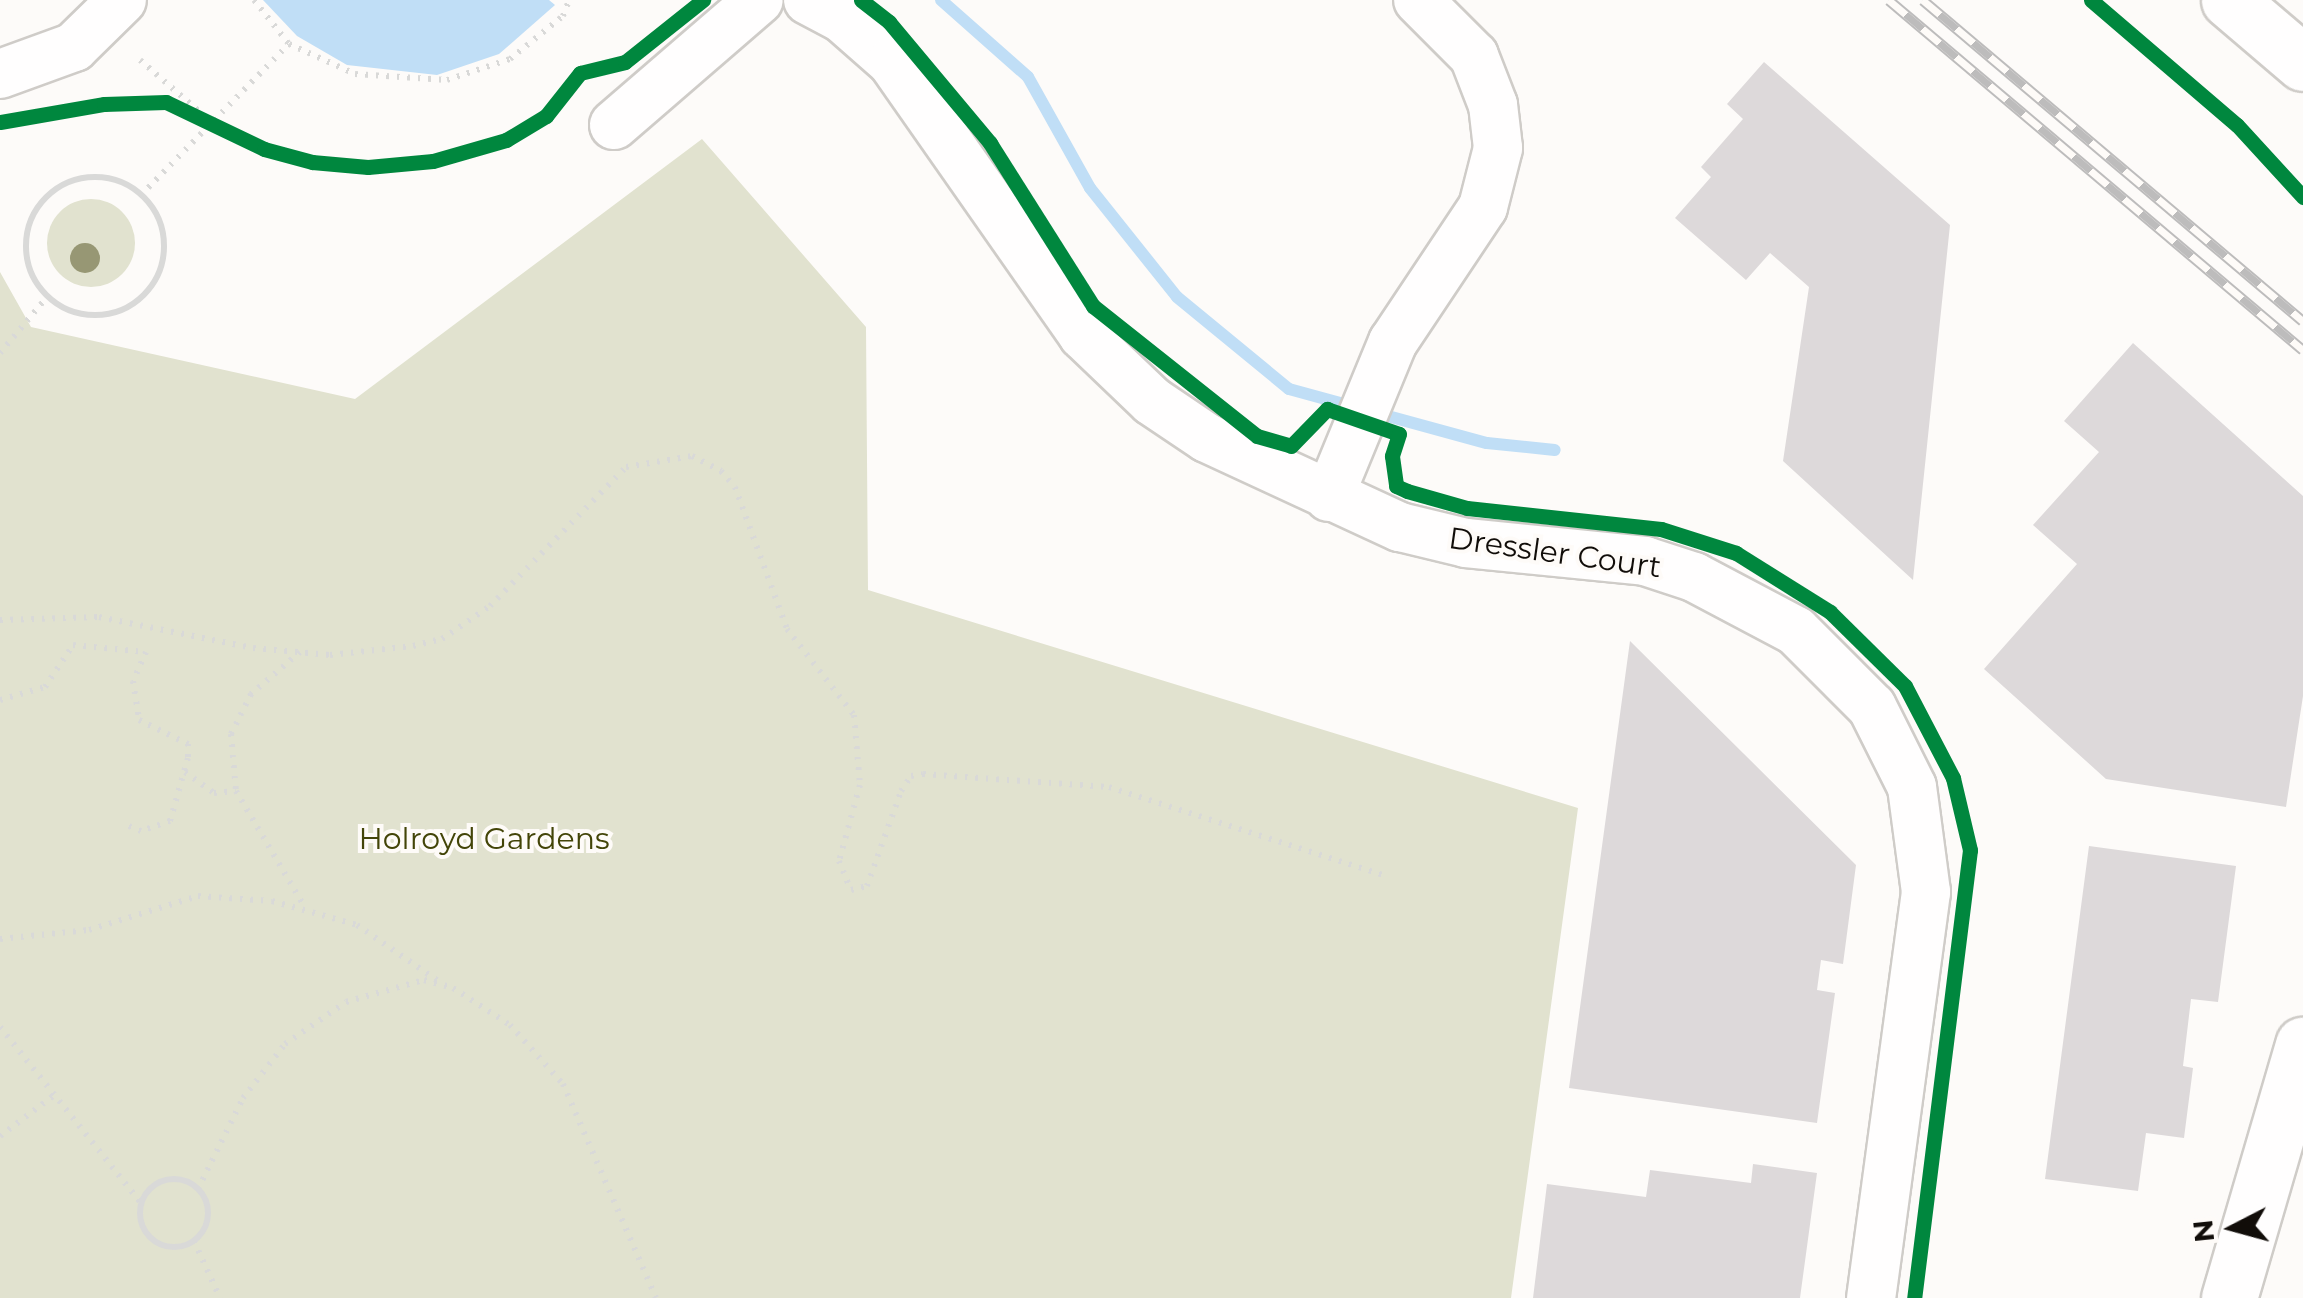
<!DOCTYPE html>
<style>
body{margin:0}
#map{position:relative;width:2303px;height:1298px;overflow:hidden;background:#fdfbf9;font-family:Montserrat,sans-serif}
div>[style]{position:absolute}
.green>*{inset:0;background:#e1e2cf}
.round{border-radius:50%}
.water>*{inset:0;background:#c0def6}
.stream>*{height:12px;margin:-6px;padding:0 6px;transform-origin:6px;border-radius:6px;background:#c0def6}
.building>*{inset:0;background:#ddd9da}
.path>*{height:6px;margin-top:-3px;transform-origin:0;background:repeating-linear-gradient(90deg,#d9d9d8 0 2.5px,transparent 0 10.5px)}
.path>.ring{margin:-3px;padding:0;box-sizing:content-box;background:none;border:6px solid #d9d9d8;border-radius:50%}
.roads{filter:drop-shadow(2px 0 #cfccc8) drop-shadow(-2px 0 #cfccc8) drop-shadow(0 2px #cfccc8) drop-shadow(0 -2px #cfccc8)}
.minor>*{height:48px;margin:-24px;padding:0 24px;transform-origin:24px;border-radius:24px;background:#fffefe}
.major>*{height:55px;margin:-27.5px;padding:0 27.5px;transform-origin:27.5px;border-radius:27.5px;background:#fffefe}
.rail>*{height:11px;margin-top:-5.5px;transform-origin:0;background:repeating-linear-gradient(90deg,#fefbf8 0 22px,#bdbcbc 0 44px);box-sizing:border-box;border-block:2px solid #bdbcbc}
.cycleway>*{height:15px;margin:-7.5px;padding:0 7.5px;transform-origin:7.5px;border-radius:7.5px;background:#00873e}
.trees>*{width:30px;height:30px;margin:-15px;border-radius:50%;background:#979774}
span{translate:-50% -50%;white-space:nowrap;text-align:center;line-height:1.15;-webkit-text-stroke:8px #fefbf8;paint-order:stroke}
.street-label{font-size:30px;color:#110d09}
.park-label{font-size:30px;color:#434508}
.north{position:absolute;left:2183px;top:1178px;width:100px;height:100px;-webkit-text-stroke:8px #fefbf8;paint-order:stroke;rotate:264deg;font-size:28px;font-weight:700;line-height:40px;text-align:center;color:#110d09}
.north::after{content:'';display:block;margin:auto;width:35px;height:45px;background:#110d09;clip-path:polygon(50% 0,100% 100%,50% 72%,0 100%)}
</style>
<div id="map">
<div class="green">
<div style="clip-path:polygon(702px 139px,866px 327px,868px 590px,1578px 808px,1511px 1298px,0 1298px,0 272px,31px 327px,355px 399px)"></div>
<div class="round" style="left:47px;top:199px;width:88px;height:88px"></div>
</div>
<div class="water">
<div style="clip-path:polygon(263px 0,549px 0,555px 5px,499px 54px,437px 75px,347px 65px,297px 36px)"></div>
</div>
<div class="stream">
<div style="left:941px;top:0;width:116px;rotate:41.5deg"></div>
<div style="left:1028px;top:77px;width:127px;rotate:60.8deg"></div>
<div style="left:1090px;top:188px;width:139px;rotate:51.4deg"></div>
<div style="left:1177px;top:297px;width:145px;rotate:39.4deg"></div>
<div style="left:1289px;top:389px;width:205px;rotate:15.3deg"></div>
<div style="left:1487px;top:443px;width:68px;rotate:5.9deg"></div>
</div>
<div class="building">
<div style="clip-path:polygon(1764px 62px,1950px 225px,1913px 580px,1783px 461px,1809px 287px,1770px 253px,1746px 280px,1675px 218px,1711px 177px,1701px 167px,1743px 119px,1727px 104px)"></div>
<div style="clip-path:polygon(2133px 343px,2303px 496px,2303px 696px,2286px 807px,2106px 779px,1984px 669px,2077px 564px,2033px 525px,2099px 452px,2064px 421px)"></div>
<div style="clip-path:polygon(1630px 641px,1856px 865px,1843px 964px,1821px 960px,1817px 990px,1835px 993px,1817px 1123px,1569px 1088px)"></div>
<div style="clip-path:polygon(2089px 846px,2236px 866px,2218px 1002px,2191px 999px,2183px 1066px,2193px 1068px,2184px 1138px,2146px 1133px,2138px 1191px,2045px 1179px)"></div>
<div style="clip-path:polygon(1753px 1164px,1817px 1173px,1800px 1298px,1533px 1298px,1547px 1184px,1646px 1197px,1650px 1170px,1751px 1183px)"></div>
</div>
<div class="path">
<div style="left:254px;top:0;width:56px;rotate:51.5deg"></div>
<div style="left:140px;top:60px;width:91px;rotate:41deg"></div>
<div class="ring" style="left:26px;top:177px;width:132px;height:132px"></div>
<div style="left:141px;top:195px;width:211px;rotate:-45.6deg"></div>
<div style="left:289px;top:44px;width:72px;rotate:24.4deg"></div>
<div style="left:355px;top:74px;width:92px;rotate:3.7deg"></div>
<div style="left:447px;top:80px;width:66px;rotate:-18.4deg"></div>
<div style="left:510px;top:59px;width:68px;rotate:-39.1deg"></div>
<div style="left:563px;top:16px;width:17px;rotate:-69deg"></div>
<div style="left:0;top:353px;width:73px;rotate:-50deg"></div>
<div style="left:0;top:620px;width:99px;rotate:-1.7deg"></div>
<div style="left:99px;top:617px;width:157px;rotate:11.4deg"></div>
<div style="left:253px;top:648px;width:77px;rotate:5.2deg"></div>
<div style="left:330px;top:655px;width:83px;rotate:-6.2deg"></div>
<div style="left:413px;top:646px;width:30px;rotate:-14deg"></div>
<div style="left:442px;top:639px;width:58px;rotate:-34.5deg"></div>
<div style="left:490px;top:606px;width:194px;rotate:-45.6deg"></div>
<div style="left:626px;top:467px;width:67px;rotate:-9.5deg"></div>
<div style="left:692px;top:456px;width:33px;rotate:27deg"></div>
<div style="left:721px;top:471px;width:21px;rotate:49deg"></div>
<div style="left:735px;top:487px;width:151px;rotate:69.9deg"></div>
<div style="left:787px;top:629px;width:109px;rotate:52.1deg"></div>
<div style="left:854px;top:715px;width:70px;rotate:85.1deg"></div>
<div style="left:860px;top:785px;width:79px;rotate:105.4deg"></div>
<div style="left:839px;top:861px;width:31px;rotate:68deg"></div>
<div style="left:851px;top:890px;width:16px;rotate:-14deg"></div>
<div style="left:867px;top:886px;width:101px;rotate:-70.3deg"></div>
<div style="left:901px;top:791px;width:18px;rotate:-56deg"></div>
<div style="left:911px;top:776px;width:12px;rotate:-9deg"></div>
<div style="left:923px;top:774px;width:186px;rotate:4deg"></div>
<div style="left:1109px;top:787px;width:292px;rotate:17.8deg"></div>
<div style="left:300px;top:652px;width:65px;rotate:139.4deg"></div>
<div style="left:251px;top:694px;width:45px;rotate:116.6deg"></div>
<div style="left:231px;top:734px;width:57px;rotate:85deg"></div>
<div style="left:236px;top:791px;width:134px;rotate:59.4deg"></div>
<div style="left:0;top:700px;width:47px;rotate:-16.1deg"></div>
<div style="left:45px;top:687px;width:50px;rotate:-56.3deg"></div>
<div style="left:73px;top:645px;width:73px;rotate:5.5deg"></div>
<div style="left:146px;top:652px;width:32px;rotate:114deg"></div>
<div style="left:133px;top:681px;width:39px;rotate:81deg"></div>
<div style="left:139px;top:720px;width:55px;rotate:26.1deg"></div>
<div style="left:188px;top:744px;width:14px;rotate:90deg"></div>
<div style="left:188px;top:758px;width:66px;rotate:105.9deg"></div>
<div style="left:170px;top:821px;width:31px;rotate:161deg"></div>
<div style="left:141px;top:831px;width:18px;rotate:-158deg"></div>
<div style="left:185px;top:772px;width:36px;rotate:36deg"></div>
<div style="left:214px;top:793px;width:22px;rotate:-5deg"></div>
<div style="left:0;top:939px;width:89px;rotate:-5.8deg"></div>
<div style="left:89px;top:930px;width:114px;rotate:-17.3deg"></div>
<div style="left:198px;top:896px;width:74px;rotate:3.9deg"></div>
<div style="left:272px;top:901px;width:88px;rotate:15.8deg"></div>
<div style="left:357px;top:925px;width:102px;rotate:34.6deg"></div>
<div style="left:0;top:1027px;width:226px;rotate:51.3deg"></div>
<div style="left:0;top:1136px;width:70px;rotate:-36.9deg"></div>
<div class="ring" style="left:140px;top:1179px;width:62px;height:62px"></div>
<div style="left:198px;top:1189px;width:102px;rotate:-63.7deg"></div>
<div style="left:243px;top:1098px;width:68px;rotate:-52.1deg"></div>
<div style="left:285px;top:1044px;width:74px;rotate:-34.5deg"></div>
<div style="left:346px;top:1002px;width:81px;rotate:-15.8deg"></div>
<div style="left:424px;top:980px;width:30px;rotate:15deg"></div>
<div style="left:453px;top:988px;width:68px;rotate:33deg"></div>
<div style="left:510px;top:1025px;width:79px;rotate:48.1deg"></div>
<div style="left:563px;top:1084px;width:233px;rotate:66.5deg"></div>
<div style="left:194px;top:1241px;width:63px;rotate:65.5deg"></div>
</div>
<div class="roads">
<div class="minor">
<div style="left:808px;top:0;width:38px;rotate:28deg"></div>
<div style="left:842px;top:18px;width:67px;rotate:41.3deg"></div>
<div style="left:892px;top:62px;width:333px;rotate:55deg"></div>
<div style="left:1083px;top:335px;width:95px;rotate:43.7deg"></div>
<div style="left:1152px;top:401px;width:66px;rotate:33.9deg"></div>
<div style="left:1207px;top:438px;width:213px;rotate:24.8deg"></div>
<div style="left:1400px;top:527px;width:68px;rotate:13.6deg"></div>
<div style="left:1466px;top:543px;width:180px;rotate:5.7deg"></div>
<div style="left:1645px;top:561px;width:52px;rotate:18.1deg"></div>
<div style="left:1694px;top:577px;width:115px;rotate:27.9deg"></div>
<div style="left:1796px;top:631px;width:107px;rotate:45deg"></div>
<div style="left:1872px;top:707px;width:89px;rotate:63.4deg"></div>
<div style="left:1912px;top:787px;width:106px;rotate:82.4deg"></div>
<div style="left:1926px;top:892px;width:410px;rotate:97.7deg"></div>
<div style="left:0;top:74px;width:79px;rotate:-20deg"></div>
<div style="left:74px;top:47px;width:67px;rotate:-44.4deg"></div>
<div style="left:614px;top:125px;width:191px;rotate:-40.8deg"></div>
<div style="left:1329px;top:497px;width:168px;rotate:-67.6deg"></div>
<div style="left:1393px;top:342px;width:162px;rotate:-56.3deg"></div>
<div style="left:1483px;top:207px;width:61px;rotate:-75.7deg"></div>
<div style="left:1498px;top:148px;width:43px;rotate:-96.6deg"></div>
<div style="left:1493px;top:105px;width:53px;rotate:-111.2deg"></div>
<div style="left:1474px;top:56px;width:79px;rotate:-135deg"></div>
</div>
<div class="major">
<div style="left:2229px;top:0;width:97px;rotate:40.4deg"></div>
<div style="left:2229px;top:1298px;width:264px;rotate:-73.7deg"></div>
</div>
</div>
<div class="rail">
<div style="left:1889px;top:0;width:542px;rotate:40.21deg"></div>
<div style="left:1923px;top:0;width:497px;rotate:40.2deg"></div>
</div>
<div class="cycleway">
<div style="left:861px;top:0;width:36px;rotate:38deg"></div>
<div style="left:889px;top:22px;width:158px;rotate:50.1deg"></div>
<div style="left:990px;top:143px;width:193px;rotate:57.7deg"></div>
<div style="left:1093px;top:306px;width:209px;rotate:38.4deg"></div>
<div style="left:1257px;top:436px;width:35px;rotate:16deg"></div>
<div style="left:1291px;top:446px;width:52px;rotate:-45.8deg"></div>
<div style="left:1327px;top:409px;width:76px;rotate:19.1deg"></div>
<div style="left:1399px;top:434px;width:23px;rotate:108deg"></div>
<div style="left:1392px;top:456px;width:30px;rotate:82deg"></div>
<div style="left:1396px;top:486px;width:12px;rotate:24deg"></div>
<div style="left:1407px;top:491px;width:62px;rotate:15.8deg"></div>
<div style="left:1467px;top:508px;width:195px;rotate:6.2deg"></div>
<div style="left:1661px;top:529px;width:79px;rotate:17.7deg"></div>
<div style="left:1736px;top:553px;width:111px;rotate:32.1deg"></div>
<div style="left:1830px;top:612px;width:105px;rotate:44.6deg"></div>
<div style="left:1905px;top:686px;width:104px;rotate:62.4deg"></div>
<div style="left:1953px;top:778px;width:74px;rotate:76.7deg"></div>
<div style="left:1970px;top:850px;width:451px;rotate:97.1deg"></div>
<div style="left:2091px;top:0;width:192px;rotate:40.6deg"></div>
<div style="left:2237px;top:125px;width:98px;rotate:47.5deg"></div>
<div style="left:0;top:122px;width:106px;rotate:-9.8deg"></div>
<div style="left:104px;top:104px;width:62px;rotate:-1.8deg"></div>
<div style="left:166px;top:102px;width:109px;rotate:25.6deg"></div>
<div style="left:264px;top:149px;width:50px;rotate:15.2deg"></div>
<div style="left:312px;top:162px;width:56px;rotate:5.1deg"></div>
<div style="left:368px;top:167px;width:65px;rotate:-5.3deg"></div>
<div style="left:433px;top:161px;width:76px;rotate:-16deg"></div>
<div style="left:506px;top:140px;width:47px;rotate:-31deg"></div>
<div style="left:546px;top:116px;width:55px;rotate:-51.7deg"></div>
<div style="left:580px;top:73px;width:46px;rotate:-13.7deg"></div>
<div style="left:625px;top:62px;width:100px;rotate:-38.5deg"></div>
</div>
<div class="trees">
<div style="left:85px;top:258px"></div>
</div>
<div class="street-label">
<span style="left:1555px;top:553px;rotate:8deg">Dressler Court</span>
</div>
<div class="park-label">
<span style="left:484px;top:839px">Holroyd Gardens</span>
</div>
<div class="north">N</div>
</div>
